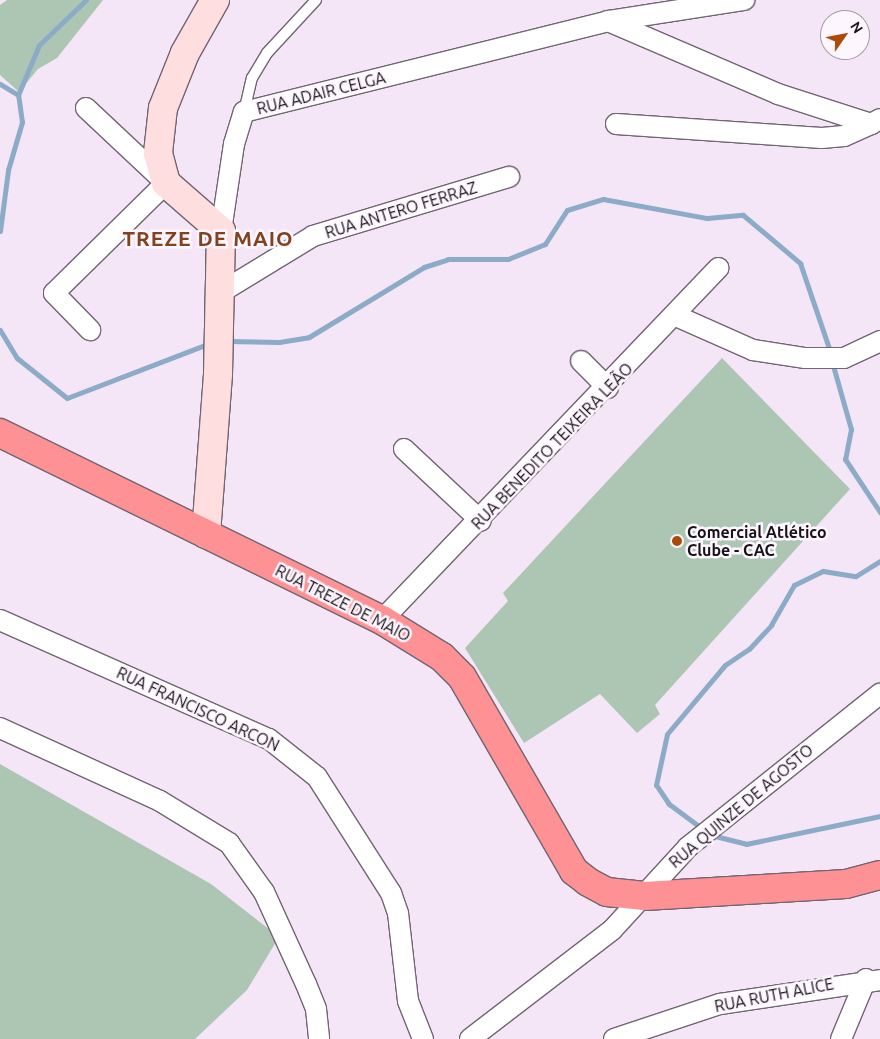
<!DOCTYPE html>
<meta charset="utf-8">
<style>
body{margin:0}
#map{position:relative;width:880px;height:1039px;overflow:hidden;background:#f4e6f6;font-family:Ubuntu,sans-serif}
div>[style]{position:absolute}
.green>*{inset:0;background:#adc6b4}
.stream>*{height:5px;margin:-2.5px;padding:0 2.5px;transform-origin:2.5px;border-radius:2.5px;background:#8babc7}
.roads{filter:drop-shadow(1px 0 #716572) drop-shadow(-1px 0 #716572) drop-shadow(0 1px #716572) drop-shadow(0 -1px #716572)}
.lane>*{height:10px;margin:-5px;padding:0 5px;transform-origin:5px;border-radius:5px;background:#fff}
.street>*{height:20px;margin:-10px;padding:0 10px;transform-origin:10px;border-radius:10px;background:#fff}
.secondary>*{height:28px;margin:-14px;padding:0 14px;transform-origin:14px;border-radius:14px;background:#fededf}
.highway>*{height:28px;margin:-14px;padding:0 14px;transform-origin:14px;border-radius:14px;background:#fd9193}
.dots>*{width:14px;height:14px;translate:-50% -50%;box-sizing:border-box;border:2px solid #fef6ff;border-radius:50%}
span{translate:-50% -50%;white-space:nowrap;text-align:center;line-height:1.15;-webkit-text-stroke:5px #fef6ff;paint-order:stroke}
.street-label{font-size:16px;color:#171217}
.poi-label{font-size:16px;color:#171217;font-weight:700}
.left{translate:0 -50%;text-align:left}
.district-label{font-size:21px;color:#824220;font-weight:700;letter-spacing:1px}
.north{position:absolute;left:820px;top:10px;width:50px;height:50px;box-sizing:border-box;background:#fef6ff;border:1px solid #a29ba2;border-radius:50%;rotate:57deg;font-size:14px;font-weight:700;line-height:20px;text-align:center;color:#171217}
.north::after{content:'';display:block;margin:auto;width:18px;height:22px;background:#ac4b08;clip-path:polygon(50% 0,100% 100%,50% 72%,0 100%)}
</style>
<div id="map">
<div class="green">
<div style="clip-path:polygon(7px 0,103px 0,57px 58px,38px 69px,19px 92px,0 75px,0 5px)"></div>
<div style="clip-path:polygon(722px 358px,850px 489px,655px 705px,660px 714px,637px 733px,600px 694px,524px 743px,465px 648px,508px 601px,503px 593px)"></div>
<div style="clip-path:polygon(0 764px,211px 884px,279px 937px,247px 990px,195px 1039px,0 1039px)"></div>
</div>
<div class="stream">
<div style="left:0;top:84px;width:21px;rotate:31deg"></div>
<div style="left:0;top:231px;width:62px;rotate:-82.5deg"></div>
<div style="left:8px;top:170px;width:50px;rotate:-73.7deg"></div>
<div style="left:22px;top:122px;width:27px;rotate:-98deg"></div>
<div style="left:18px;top:95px;width:54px;rotate:-67.2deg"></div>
<div style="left:39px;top:45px;width:65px;rotate:-43.8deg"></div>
<div style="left:0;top:330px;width:33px;rotate:59deg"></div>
<div style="left:17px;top:358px;width:64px;rotate:38.7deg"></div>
<div style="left:67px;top:398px;width:153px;rotate:-21deg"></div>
<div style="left:226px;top:341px;width:53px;rotate:1.1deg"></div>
<div style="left:279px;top:342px;width:30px;rotate:-9deg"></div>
<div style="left:309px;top:337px;width:135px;rotate:-31.3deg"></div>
<div style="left:424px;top:267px;width:25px;rotate:-18deg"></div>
<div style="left:448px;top:259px;width:60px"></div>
<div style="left:508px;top:259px;width:40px;rotate:-22deg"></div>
<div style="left:545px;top:244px;width:40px;rotate:-57.1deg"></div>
<div style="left:567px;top:210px;width:38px;rotate:-17deg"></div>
<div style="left:603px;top:199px;width:106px;rotate:10.4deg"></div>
<div style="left:707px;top:218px;width:36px;rotate:-5deg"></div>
<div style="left:743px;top:215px;width:75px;rotate:40.1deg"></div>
<div style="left:800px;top:263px;width:96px;rotate:71.2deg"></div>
<div style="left:832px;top:362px;width:70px;rotate:74.2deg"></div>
<div style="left:851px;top:429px;width:31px;rotate:101deg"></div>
<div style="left:845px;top:459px;width:64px;rotate:56.6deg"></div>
<div style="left:704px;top:830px;width:44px;rotate:-143.4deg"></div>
<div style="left:669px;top:804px;width:23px;rotate:-124deg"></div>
<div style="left:656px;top:785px;width:52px;rotate:-77.8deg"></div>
<div style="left:667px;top:734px;width:90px;rotate:-50deg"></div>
<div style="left:725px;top:665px;width:29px;rotate:-34deg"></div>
<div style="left:749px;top:649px;width:33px;rotate:-47deg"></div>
<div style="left:771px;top:625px;width:46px;rotate:-60.1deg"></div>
<div style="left:794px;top:585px;width:32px;rotate:-26deg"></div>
<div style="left:823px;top:571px;width:33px;rotate:9deg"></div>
<div style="left:856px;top:576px;width:28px;rotate:-32deg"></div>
<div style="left:711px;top:835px;width:36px;rotate:14deg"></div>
<div style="left:746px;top:844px;width:137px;rotate:-11.8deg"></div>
</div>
<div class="roads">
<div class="lane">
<div style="left:244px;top:112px;width:35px;rotate:-77deg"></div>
<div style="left:252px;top:78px;width:29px;rotate:-59deg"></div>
<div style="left:267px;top:53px;width:72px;rotate:-47.2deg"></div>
</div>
<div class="street">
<div style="left:608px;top:21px;width:185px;rotate:23.2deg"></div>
<div style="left:778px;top:94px;width:98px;rotate:17.9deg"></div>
<div style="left:871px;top:124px;width:10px;rotate:-29deg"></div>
<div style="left:86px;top:108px;width:110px;rotate:43.2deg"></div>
<div style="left:166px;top:183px;width:157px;rotate:135.5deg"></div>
<div style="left:54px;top:293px;width:52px;rotate:45.8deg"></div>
<div style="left:616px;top:124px;width:206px;rotate:3.9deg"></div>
<div style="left:822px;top:138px;width:22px;rotate:-5deg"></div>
<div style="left:844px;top:136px;width:30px;rotate:-24deg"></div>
<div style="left:221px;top:231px;width:88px;rotate:-81.5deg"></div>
<div style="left:234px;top:144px;width:34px;rotate:-73deg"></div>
<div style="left:244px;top:112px;width:375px;rotate:-14deg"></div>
<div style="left:608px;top:21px;width:138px;rotate:-8.8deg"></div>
<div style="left:218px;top:294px;width:111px;rotate:-31.4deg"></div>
<div style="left:313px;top:236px;width:205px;rotate:-16.8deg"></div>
<div style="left:674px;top:315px;width:86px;rotate:23.9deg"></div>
<div style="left:753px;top:350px;width:53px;rotate:8.7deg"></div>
<div style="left:805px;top:358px;width:39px"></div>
<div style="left:844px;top:358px;width:40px;rotate:-25deg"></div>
<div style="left:581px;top:361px;width:38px;rotate:45deg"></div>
<div style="left:404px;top:449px;width:105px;rotate:43.1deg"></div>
<div style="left:0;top:620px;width:294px;rotate:23.9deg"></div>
<div style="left:269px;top:739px;width:61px;rotate:38.4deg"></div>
<div style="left:317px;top:777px;width:138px;rotate:57.5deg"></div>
<div style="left:391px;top:893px;width:21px;rotate:71deg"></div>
<div style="left:398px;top:913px;width:89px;rotate:83.5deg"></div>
<div style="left:408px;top:1001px;width:41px;rotate:68.5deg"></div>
<div style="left:382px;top:620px;width:487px;rotate:-46.3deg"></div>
<div style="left:0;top:728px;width:176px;rotate:24.5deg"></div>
<div style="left:160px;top:801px;width:81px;rotate:31.3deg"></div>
<div style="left:229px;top:843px;width:60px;rotate:54.5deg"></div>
<div style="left:264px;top:892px;width:101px;rotate:65.5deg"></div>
<div style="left:306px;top:984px;width:27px;rotate:68deg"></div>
<div style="left:316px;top:1009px;width:30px;rotate:84deg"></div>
<div style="left:470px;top:1039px;width:179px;rotate:-37.5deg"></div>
<div style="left:612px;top:930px;width:113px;rotate:-47.5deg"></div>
<div style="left:688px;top:847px;width:246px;rotate:-38.6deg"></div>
<div style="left:614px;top:1039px;width:112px;rotate:-18.3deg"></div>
<div style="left:720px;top:1004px;width:162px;rotate:-8.5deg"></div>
<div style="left:841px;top:1039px;width:65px;rotate:-67.4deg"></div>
</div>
<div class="secondary">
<div style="left:206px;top:534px;width:160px;rotate:-85.7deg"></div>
<div style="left:218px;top:374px;width:143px;rotate:-88.8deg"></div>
<div style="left:221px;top:231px;width:73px;rotate:-138.9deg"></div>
<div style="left:166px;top:183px;width:31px;rotate:-105deg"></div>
<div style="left:158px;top:153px;width:45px;rotate:-83.7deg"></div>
<div style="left:163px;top:108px;width:59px;rotate:-68.2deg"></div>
<div style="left:185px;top:53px;width:61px;rotate:-60.5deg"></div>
</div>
<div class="highway">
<div style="left:0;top:433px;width:425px;rotate:26.1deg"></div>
<div style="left:382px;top:620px;width:70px;rotate:31.7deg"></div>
<div style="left:442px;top:657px;width:28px;rotate:45deg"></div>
<div style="left:462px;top:677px;width:224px;rotate:60deg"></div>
<div style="left:574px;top:871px;width:18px;rotate:38deg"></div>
<div style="left:588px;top:882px;width:21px;rotate:28deg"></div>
<div style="left:607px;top:892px;width:38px;rotate:6deg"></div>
<div style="left:645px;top:896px;width:201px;rotate:-3.4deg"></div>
<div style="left:846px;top:884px;width:35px;rotate:-15deg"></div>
</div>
</div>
<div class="dots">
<div style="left:677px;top:541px;background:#ac4b08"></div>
</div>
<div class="street-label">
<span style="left:321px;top:93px;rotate:-14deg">RUA ADAIR CELGA</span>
<span style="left:401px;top:210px;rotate:-17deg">RUA ANTERO FERRAZ</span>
<span style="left:552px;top:446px;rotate:-46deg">RUA BENEDITO TEIXEIRA LEÃO</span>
<span style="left:343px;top:603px;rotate:27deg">RUA TREZE DE MAIO</span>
<span style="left:198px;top:709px;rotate:25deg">RUA FRANCISCO ARCON</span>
<span style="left:741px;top:806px;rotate:-40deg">RUA QUINZE DE AGOSTO</span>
<span style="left:774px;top:995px;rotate:-11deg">RUA RUTH ALICE</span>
</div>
<div class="poi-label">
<span class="left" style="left:687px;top:541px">Comercial Atlético<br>Clube - CAC</span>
</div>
<div class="district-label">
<span style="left:208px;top:238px">TREZE DE MAIO</span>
</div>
<div class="north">N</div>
</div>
